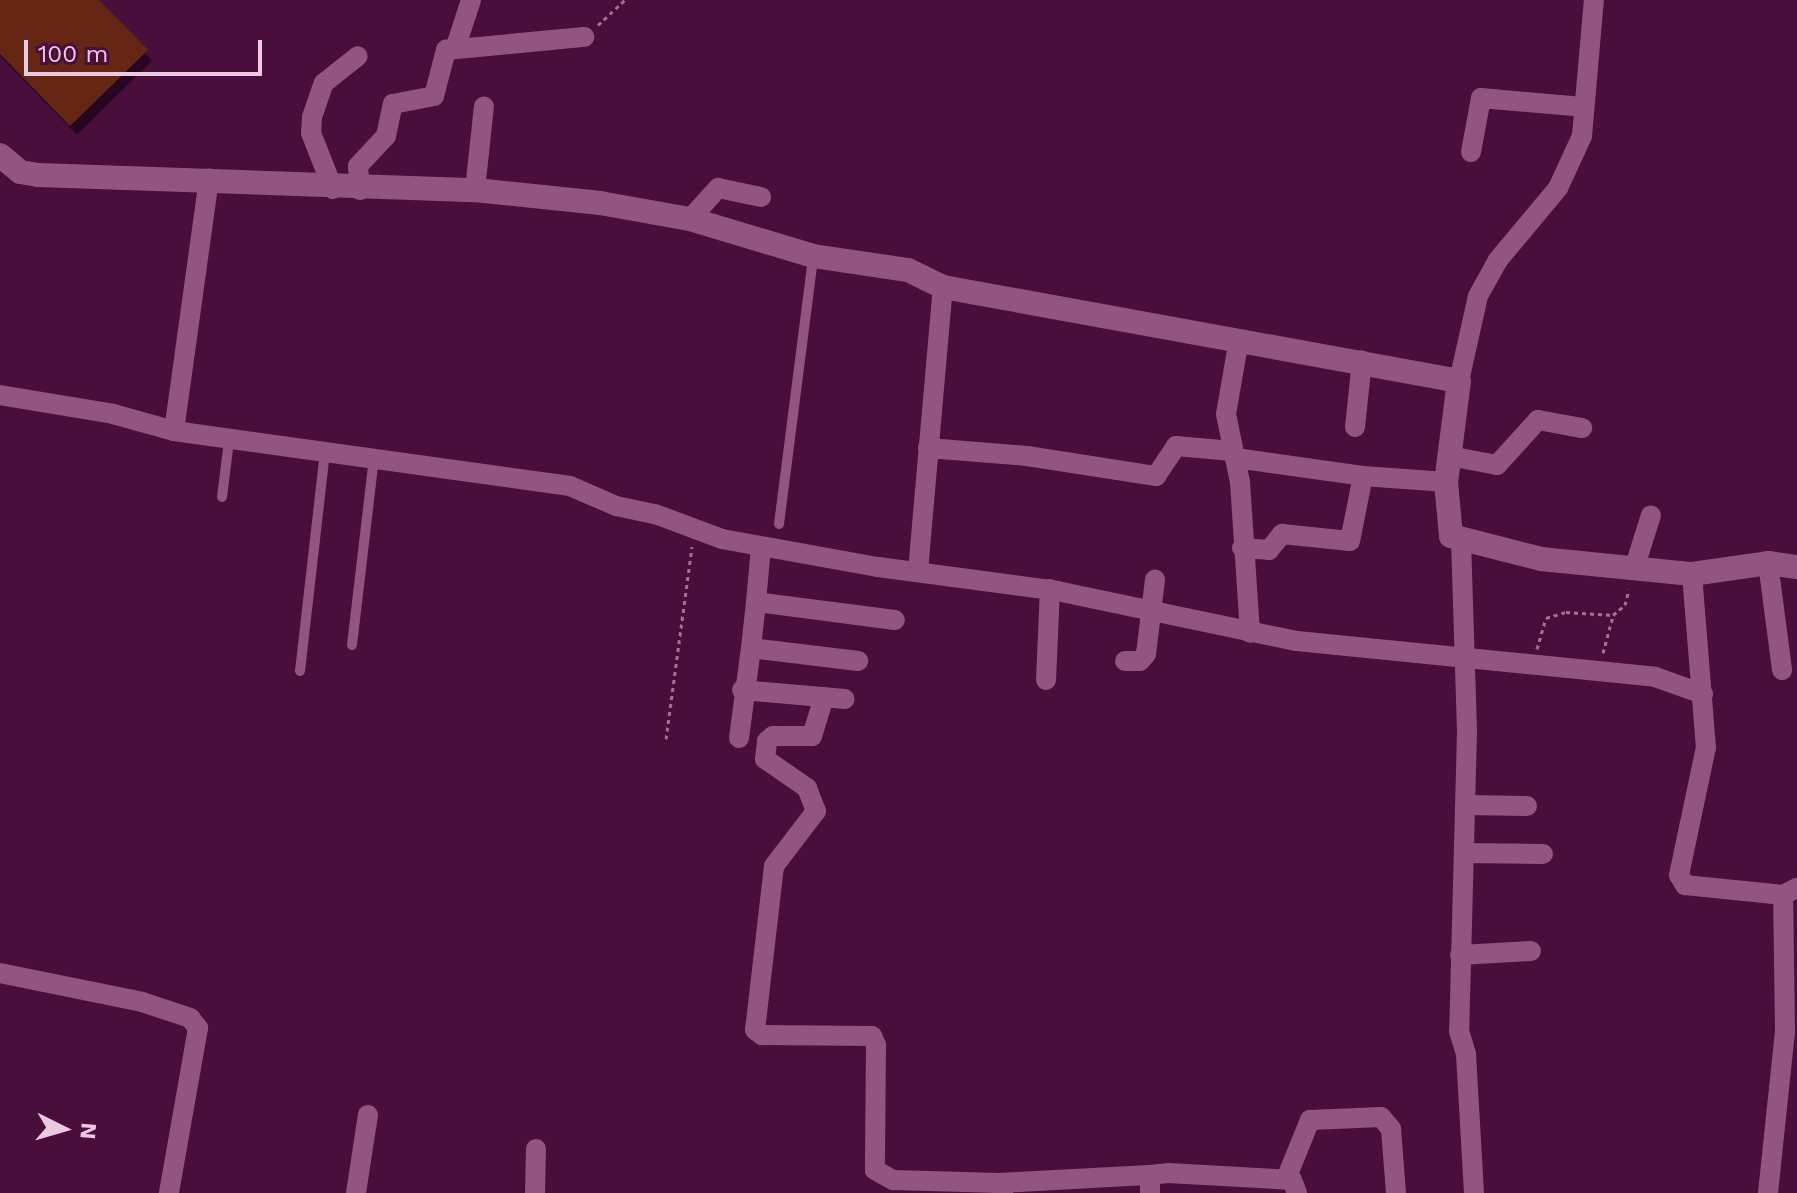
<!DOCTYPE html>
<style>
body{margin:0}
#map{position:relative;width:1797px;height:1193px;overflow:hidden;background:#490e3c;font-family:"Work Sans",sans-serif}
div>[style]{position:absolute}
.shadow>*{inset:0;background:#0007}
.building>*{inset:0;background:#652713}
.path>*{height:3px;margin-top:-1.5px;transform-origin:0;background:repeating-linear-gradient(90deg,#a17295 0 4px,transparent 0 8px)}
.lane>*{height:10px;margin:-5px;padding:0 5px;transform-origin:5px;border-radius:5px;background:#945482}
.street>*{height:20px;margin:-10px;padding:0 10px;transform-origin:10px;border-radius:10px;background:#945482}
.secondary>*{height:24px;margin:-12px;padding:0 12px;transform-origin:12px;border-radius:12px;background:#945482}
span{translate:-50% -50%;white-space:nowrap;text-align:center;line-height:1.15;-webkit-text-stroke:6px #490e3c;paint-order:stroke}
.north{position:absolute;left:24px;top:1089px;width:80px;height:80px;-webkit-text-stroke:6px #490e3c;paint-order:stroke;rotate:95deg;font-size:22px;font-weight:700;line-height:32px;text-align:center;color:#edc8e1}
.north::after{content:'';display:block;margin:auto;width:28px;height:36px;background:#edc8e1;clip-path:polygon(50% 0,100% 100%,50% 72%,0 100%)}
.scale{position:absolute;left:24px;top:40px;width:238px;height:36px;box-sizing:border-box;border:4px solid #edc8e1;border-top:0;padding-left:10px;font-size:24px;line-height:28px;white-space:nowrap;color:#edc8e1;-webkit-text-stroke:6px #490e3c;paint-order:stroke}
</style>
<div id="map">
<div class="shadow">
<div style="clip-path:polygon(0 0,96px 0,152px 61px,77px 135px,0 56px)"></div>
</div>
<div class="building">
<div style="clip-path:polygon(0 0,99px 0,148px 50px,70px 126px,0 54px)"></div>
</div>
<div class="path">
<div style="left:598px;top:25px;width:37px;rotate:-43deg"></div>
<div style="left:1537px;top:649px;width:32px;rotate:-74deg"></div>
<div style="left:1546px;top:618px;width:21px;rotate:-17deg"></div>
<div style="left:1566px;top:612px;width:47px;rotate:3.7deg"></div>
<div style="left:1603px;top:653px;width:39px;rotate:-75deg"></div>
<div style="left:1613px;top:615px;width:16px;rotate:-40deg"></div>
<div style="left:1625px;top:605px;width:16px;rotate:-76deg"></div>
<div style="left:666px;top:739px;width:194px;rotate:-82.3deg"></div>
</div>
<div class="lane">
<div style="left:222px;top:497px;width:56px;rotate:-82.9deg"></div>
<div style="left:779px;top:524px;width:269px;rotate:-82.7deg"></div>
<div style="left:352px;top:645px;width:187px;rotate:-83.3deg"></div>
<div style="left:300px;top:671px;width:219px;rotate:-83.5deg"></div>
</div>
<div class="street">
<div style="left:456px;top:46px;width:48px;rotate:-71.9deg"></div>
<div style="left:1471px;top:152px;width:55px;rotate:-79.5deg"></div>
<div style="left:1481px;top:98px;width:102px;rotate:5deg"></div>
<div style="left:333px;top:189px;width:60px;rotate:-111.4deg"></div>
<div style="left:311px;top:133px;width:16px;rotate:-86deg"></div>
<div style="left:312px;top:117px;width:36px;rotate:-71deg"></div>
<div style="left:324px;top:83px;width:43px;rotate:-38.5deg"></div>
<div style="left:360px;top:190px;width:24px;rotate:-95deg"></div>
<div style="left:358px;top:166px;width:41px;rotate:-47deg"></div>
<div style="left:386px;top:136px;width:33px;rotate:-78deg"></div>
<div style="left:393px;top:104px;width:42px;rotate:-11deg"></div>
<div style="left:434px;top:96px;width:48px;rotate:-75.4deg"></div>
<div style="left:446px;top:50px;width:139px;rotate:-5.4deg"></div>
<div style="left:475px;top:190px;width:84px;rotate:-83.9deg"></div>
<div style="left:690px;top:219px;width:42px;rotate:-47.9deg"></div>
<div style="left:718px;top:188px;width:44px;rotate:11.8deg"></div>
<div style="left:1239px;top:339px;width:76px;rotate:99.8deg"></div>
<div style="left:1226px;top:414px;width:69px;rotate:78.4deg"></div>
<div style="left:1240px;top:482px;width:151px;rotate:86.2deg"></div>
<div style="left:1459px;top:381px;width:87px;rotate:-77.4deg"></div>
<div style="left:1478px;top:296px;width:41px;rotate:-60.9deg"></div>
<div style="left:1498px;top:260px;width:94px;rotate:-50.2deg"></div>
<div style="left:1558px;top:188px;width:57px;rotate:-65.2deg"></div>
<div style="left:1582px;top:136px;width:137px;rotate:-85deg"></div>
<div style="left:0;top:395px;width:115px;rotate:9.5deg"></div>
<div style="left:113px;top:414px;width:63px;rotate:15.6deg"></div>
<div style="left:174px;top:431px;width:255px;rotate:-82.1deg"></div>
<div style="left:1355px;top:427px;width:67px;rotate:-84deg"></div>
<div style="left:174px;top:431px;width:400px;rotate:7.9deg"></div>
<div style="left:570px;top:486px;width:50px;rotate:23.5deg"></div>
<div style="left:616px;top:506px;width:40px;rotate:12deg"></div>
<div style="left:655px;top:514px;width:72px;rotate:20.5deg"></div>
<div style="left:722px;top:539px;width:158px;rotate:10.2deg"></div>
<div style="left:878px;top:567px;width:181px;rotate:7.6deg"></div>
<div style="left:1057px;top:591px;width:245px;rotate:11.8deg"></div>
<div style="left:1297px;top:641px;width:360px;rotate:5.7deg"></div>
<div style="left:1655px;top:677px;width:51px;rotate:19.5deg"></div>
<div style="left:928px;top:448px;width:99px;rotate:4.6deg"></div>
<div style="left:1027px;top:456px;width:131px;rotate:8.8deg"></div>
<div style="left:1156px;top:476px;width:36px;rotate:-56deg"></div>
<div style="left:1176px;top:446px;width:57px;rotate:5deg"></div>
<div style="left:1449px;top:456px;width:49px;rotate:10.6deg"></div>
<div style="left:1497px;top:465px;width:61px;rotate:-47.7deg"></div>
<div style="left:1538px;top:420px;width:45px;rotate:10.3deg"></div>
<div style="left:1235px;top:458px;width:129px;rotate:8deg"></div>
<div style="left:1461px;top:540px;width:192px;rotate:88.2deg"></div>
<div style="left:1467px;top:732px;width:299px;rotate:91.5deg"></div>
<div style="left:1459px;top:1031px;width:24px;rotate:73deg"></div>
<div style="left:1466px;top:1054px;width:139px;rotate:86.7deg"></div>
<div style="left:761px;top:547px;width:55px;rotate:95.2deg"></div>
<div style="left:756px;top:602px;width:140px;rotate:7.4deg"></div>
<div style="left:1242px;top:548px;width:27px;rotate:4deg"></div>
<div style="left:1269px;top:550px;width:21px;rotate:-51deg"></div>
<div style="left:1282px;top:534px;width:68px;rotate:5.9deg"></div>
<div style="left:1350px;top:541px;width:66px;rotate:-78.7deg"></div>
<div style="left:1363px;top:476px;width:83px;rotate:4.1deg"></div>
<div style="left:1768px;top:563px;width:108px;rotate:82.5deg"></div>
<div style="left:1635px;top:566px;width:53px;rotate:-72.6deg"></div>
<div style="left:918px;top:571px;width:285px;rotate:-85deg"></div>
<div style="left:1692px;top:574px;width:174px;rotate:85.4deg"></div>
<div style="left:1706px;top:747px;width:131px;rotate:101.9deg"></div>
<div style="left:1679px;top:875px;width:12px;rotate:59deg"></div>
<div style="left:1685px;top:885px;width:99px;rotate:5.8deg"></div>
<div style="left:756px;top:602px;width:46px;rotate:96.2deg"></div>
<div style="left:751px;top:648px;width:108px;rotate:6.9deg"></div>
<div style="left:1125px;top:661px;width:15px"></div>
<div style="left:1140px;top:661px;width:9px;rotate:-49deg"></div>
<div style="left:1146px;top:654px;width:75px;rotate:-83.1deg"></div>
<div style="left:1046px;top:680px;width:91px;rotate:-87.5deg"></div>
<div style="left:742px;top:690px;width:103px;rotate:5deg"></div>
<div style="left:824px;top:697px;width:41px;rotate:107.1deg"></div>
<div style="left:812px;top:736px;width:39px;rotate:180deg"></div>
<div style="left:773px;top:736px;width:8px;rotate:140deg"></div>
<div style="left:767px;top:741px;width:18px;rotate:96deg"></div>
<div style="left:765px;top:759px;width:51px;rotate:34.6deg"></div>
<div style="left:807px;top:788px;width:25px;rotate:69deg"></div>
<div style="left:816px;top:811px;width:69px;rotate:127.4deg"></div>
<div style="left:774px;top:866px;width:165px;rotate:96.6deg"></div>
<div style="left:755px;top:1030px;width:9px;rotate:36deg"></div>
<div style="left:762px;top:1035px;width:110px;rotate:0.5deg"></div>
<div style="left:872px;top:1036px;width:10px;rotate:66deg"></div>
<div style="left:876px;top:1045px;width:125px;rotate:90.5deg"></div>
<div style="left:875px;top:1170px;width:21px;rotate:29deg"></div>
<div style="left:893px;top:1180px;width:107px;rotate:1.6deg"></div>
<div style="left:1000px;top:1183px;width:10px;rotate:73deg"></div>
<div style="left:739px;top:738px;width:91px;rotate:-82.4deg"></div>
<div style="left:1467px;top:805px;width:60px;rotate:1deg"></div>
<div style="left:1464px;top:853px;width:79px;rotate:0.7deg"></div>
<div style="left:1460px;top:955px;width:71px;rotate:-3.2deg"></div>
<div style="left:0;top:973px;width:145px;rotate:11.5deg"></div>
<div style="left:142px;top:1002px;width:51px;rotate:18.4deg"></div>
<div style="left:190px;top:1018px;width:13px;rotate:51deg"></div>
<div style="left:198px;top:1028px;width:168px;rotate:100deg"></div>
<div style="left:1286px;top:1179px;width:64px;rotate:-67.9deg"></div>
<div style="left:1310px;top:1120px;width:71px;rotate:-2.4deg"></div>
<div style="left:1381px;top:1117px;width:16px;rotate:50deg"></div>
<div style="left:1391px;top:1129px;width:64px;rotate:85.5deg"></div>
<div style="left:1000px;top:1183px;width:150px;rotate:-3.1deg"></div>
<div style="left:356px;top:1193px;width:79px;rotate:-81.3deg"></div>
<div style="left:535px;top:1193px;width:44px;rotate:-88.7deg"></div>
<div style="left:1150px;top:1193px;width:18px;rotate:-90deg"></div>
<div style="left:1150px;top:1175px;width:18px;rotate:-6deg"></div>
<div style="left:1168px;top:1173px;width:124px;rotate:3.2deg"></div>
<div style="left:1292px;top:1180px;width:14px;rotate:69deg"></div>
<div style="left:1768px;top:1193px;width:163px;rotate:-84deg"></div>
<div style="left:1785px;top:1031px;width:136px;rotate:-90.8deg"></div>
<div style="left:1783px;top:895px;width:16px;rotate:-27deg"></div>
</div>
<div class="secondary">
<div style="left:0;top:155px;width:26px;rotate:40deg"></div>
<div style="left:20px;top:172px;width:18px;rotate:9deg"></div>
<div style="left:38px;top:175px;width:437px;rotate:2deg"></div>
<div style="left:475px;top:190px;width:126px;rotate:5.9deg"></div>
<div style="left:600px;top:203px;width:91px;rotate:10.1deg"></div>
<div style="left:690px;top:219px;width:128px;rotate:16.7deg"></div>
<div style="left:813px;top:256px;width:96px;rotate:8.4deg"></div>
<div style="left:908px;top:270px;width:39px;rotate:26deg"></div>
<div style="left:943px;top:287px;width:524px;rotate:10.32deg"></div>
<div style="left:1459px;top:381px;width:102px;rotate:97.3deg"></div>
<div style="left:1446px;top:482px;width:54px;rotate:84.7deg"></div>
<div style="left:1451px;top:536px;width:93px;rotate:14.3deg"></div>
<div style="left:1541px;top:559px;width:152px;rotate:5.7deg"></div>
<div style="left:1692px;top:574px;width:77px;rotate:-8.2deg"></div>
<div style="left:1768px;top:563px;width:29px;rotate:8deg"></div>
</div>
<div class="north">N</div>
<div class="scale">100 m</div>
</div>
